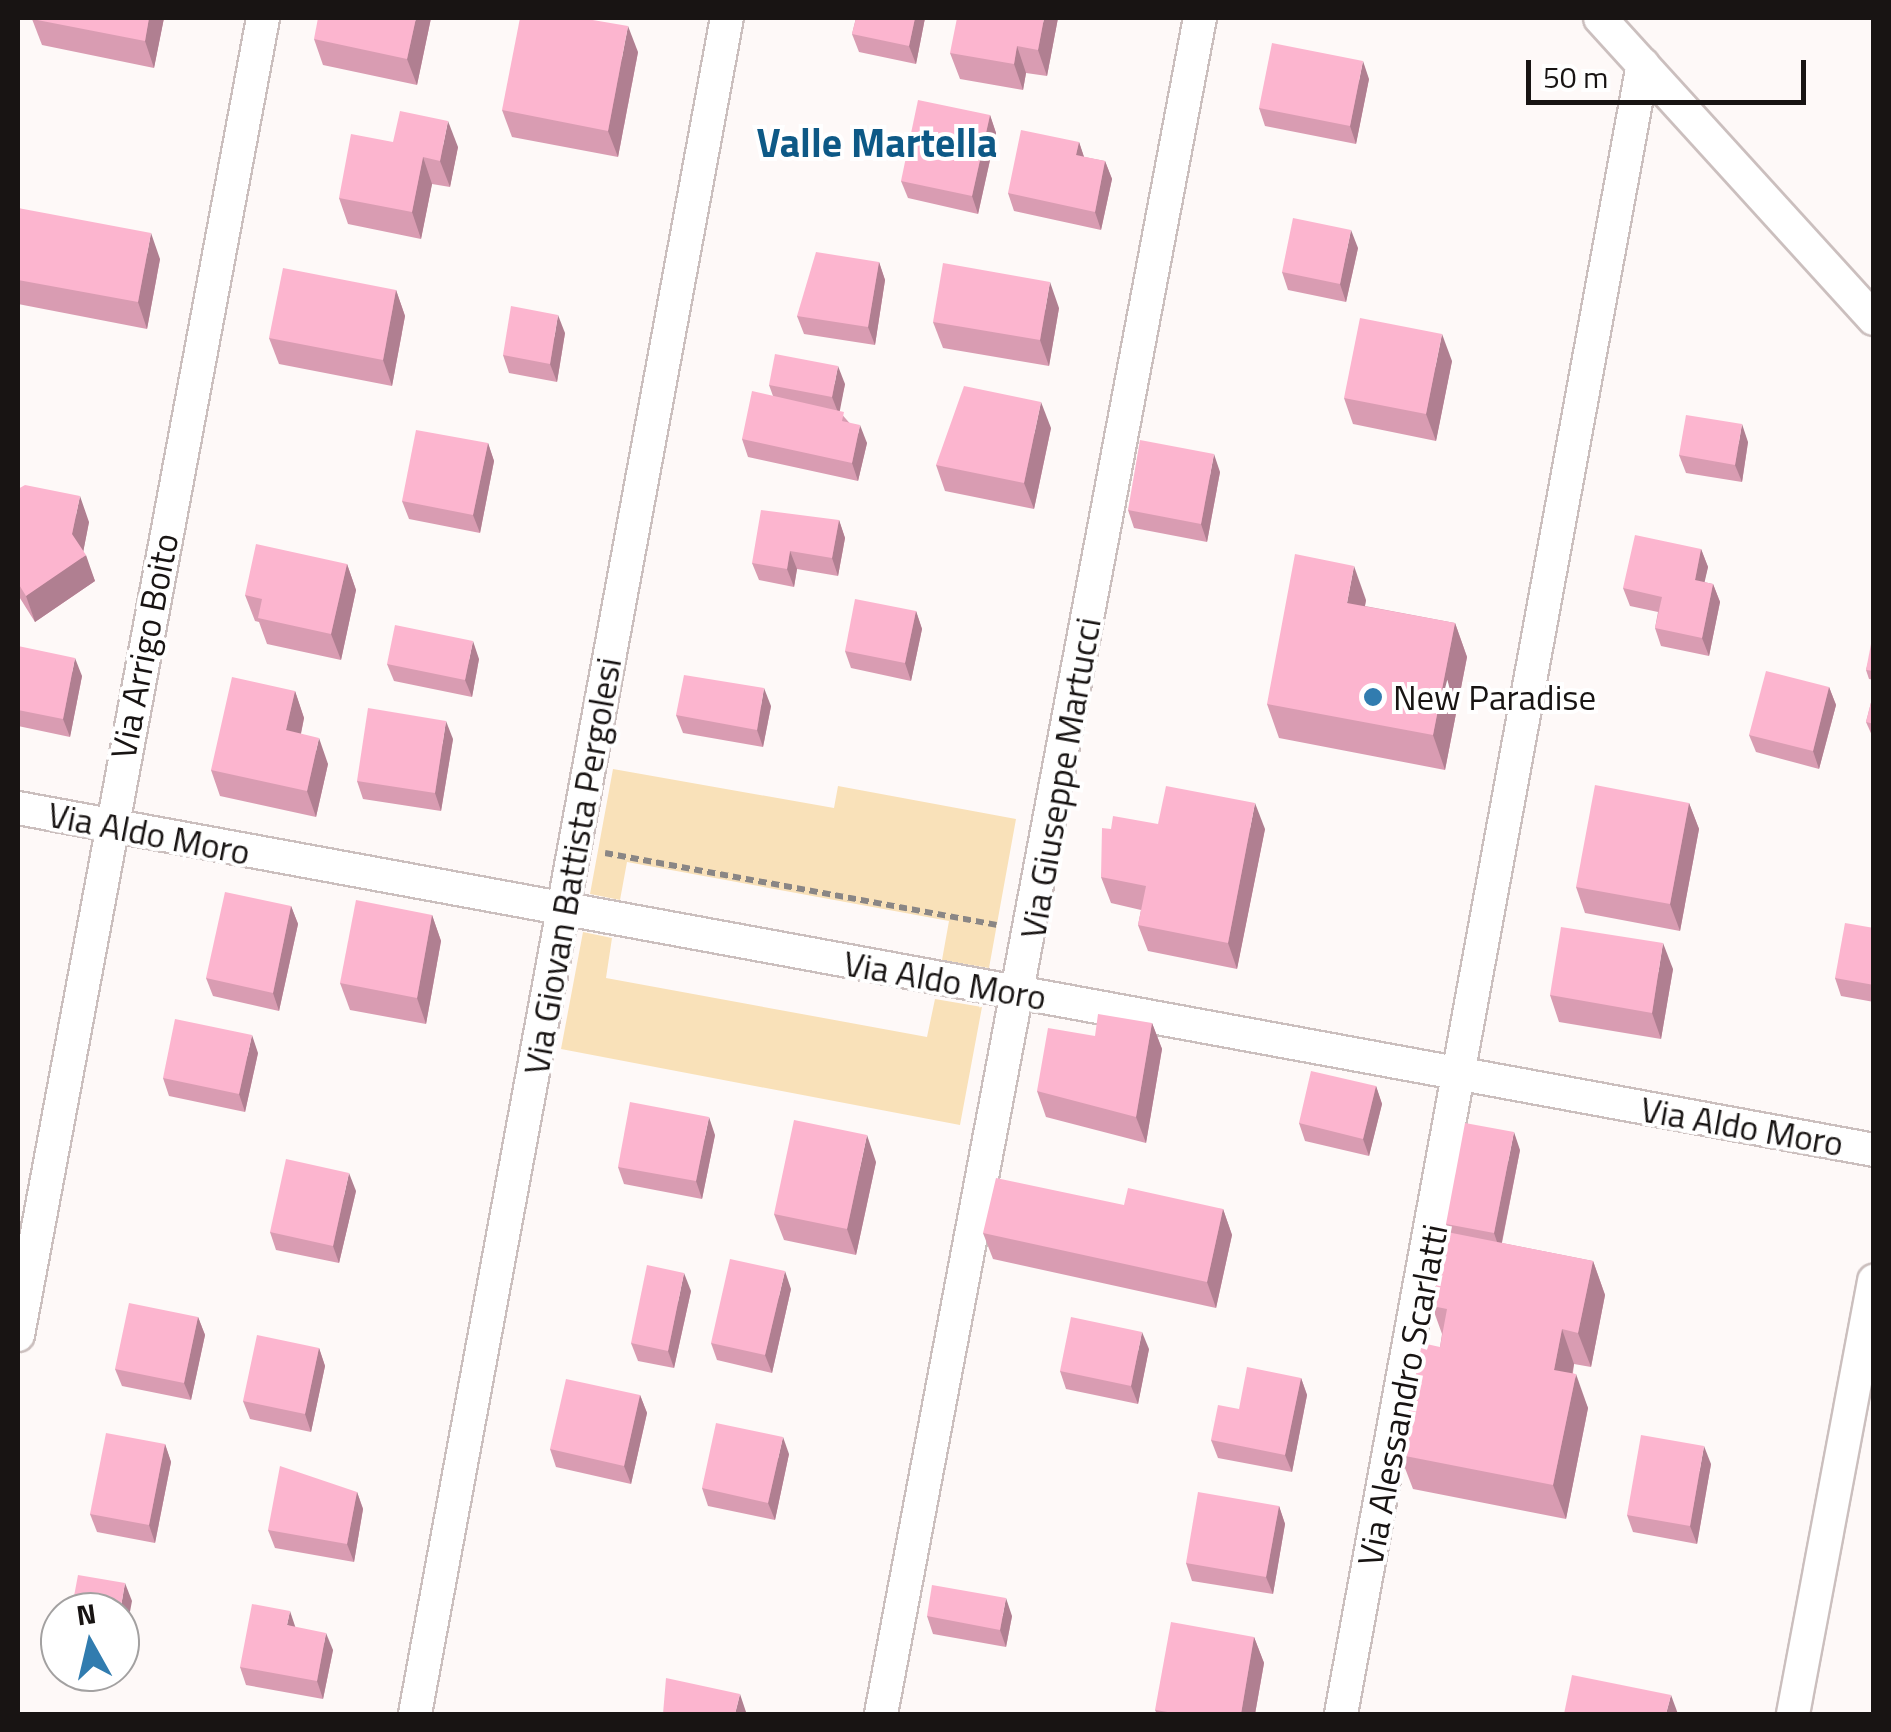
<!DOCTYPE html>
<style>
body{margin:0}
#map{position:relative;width:1891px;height:1732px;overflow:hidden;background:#fef9f8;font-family:"Titillium Web",sans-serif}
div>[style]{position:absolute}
.green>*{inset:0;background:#f9e1b9}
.path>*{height:6px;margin-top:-3px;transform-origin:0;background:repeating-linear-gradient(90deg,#8a8685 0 8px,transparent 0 13px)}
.roads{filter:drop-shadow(2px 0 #cbbfbe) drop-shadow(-2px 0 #cbbfbe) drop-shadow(0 2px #cbbfbe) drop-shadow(0 -2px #cbbfbe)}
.street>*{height:32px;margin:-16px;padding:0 16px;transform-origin:16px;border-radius:16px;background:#fff}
.wall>*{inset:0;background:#d99cb2}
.shaded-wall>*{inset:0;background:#b07f91}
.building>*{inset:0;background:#fcb5cf}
.dots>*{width:28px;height:28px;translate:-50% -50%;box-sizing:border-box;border:5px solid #fff;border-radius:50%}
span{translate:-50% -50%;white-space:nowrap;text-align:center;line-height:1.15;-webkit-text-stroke:8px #fff;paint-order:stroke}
.street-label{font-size:35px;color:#181413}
.poi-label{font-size:35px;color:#181413}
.left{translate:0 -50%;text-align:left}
.quarter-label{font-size:40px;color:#0d5986;font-weight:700}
.frame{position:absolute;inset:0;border:20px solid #181413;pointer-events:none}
.north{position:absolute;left:40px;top:1592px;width:100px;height:100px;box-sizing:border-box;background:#fff;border:2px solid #a3a1a1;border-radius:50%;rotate:352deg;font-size:28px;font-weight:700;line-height:40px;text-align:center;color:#181413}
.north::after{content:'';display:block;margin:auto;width:35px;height:45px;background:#317caf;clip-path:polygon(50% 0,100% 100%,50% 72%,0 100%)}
.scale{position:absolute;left:1526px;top:60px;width:280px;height:45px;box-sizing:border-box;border:5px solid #181413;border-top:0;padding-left:12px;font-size:30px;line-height:35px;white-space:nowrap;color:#181413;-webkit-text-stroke:8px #fff;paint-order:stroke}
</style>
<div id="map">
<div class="green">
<div style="clip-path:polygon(613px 769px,834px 808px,838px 786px,1016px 819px,989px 968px,942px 960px,949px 921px,627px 862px,620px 900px,590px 894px)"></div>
<div style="clip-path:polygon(583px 932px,612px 938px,606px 978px,927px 1037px,935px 999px,982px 1007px,960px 1125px,561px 1049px)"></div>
</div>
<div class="path">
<div style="left:605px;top:853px;width:398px;rotate:10.4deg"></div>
</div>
<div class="roads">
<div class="street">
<div style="left:1600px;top:18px;width:407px;rotate:47.7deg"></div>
<div style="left:18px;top:808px;width:1887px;rotate:10.44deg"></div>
<div style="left:18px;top:1335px;width:1340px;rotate:-79.46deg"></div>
<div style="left:415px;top:1714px;width:1724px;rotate:-79.58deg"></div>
<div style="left:881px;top:1714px;width:1726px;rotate:-79.35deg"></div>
<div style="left:1341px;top:1714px;width:1677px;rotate:-79.63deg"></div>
<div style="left:1793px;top:1714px;width:441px;rotate:-79.4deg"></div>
</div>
</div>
<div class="wall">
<div style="clip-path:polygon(164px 18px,154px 68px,42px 45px,32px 19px)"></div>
<div style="clip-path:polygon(431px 18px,417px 85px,323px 65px,314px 39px)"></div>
<div style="clip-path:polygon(856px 18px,925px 18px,916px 64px,859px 52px,852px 34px)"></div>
<div style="clip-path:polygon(1058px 18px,1047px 76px,1026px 73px,1023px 90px,960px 79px,950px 53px)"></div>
<div style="clip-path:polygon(638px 52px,618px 157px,512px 137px,502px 110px)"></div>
<div style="clip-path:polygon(1369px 79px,1356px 144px,1265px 126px,1259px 108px)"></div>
<div style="clip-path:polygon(990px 115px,996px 133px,978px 214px,908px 198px,901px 181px)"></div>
<div style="clip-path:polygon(393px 142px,458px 147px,450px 187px,432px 184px,421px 239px,348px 224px,339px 198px)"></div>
<div style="clip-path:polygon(1079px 142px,1084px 157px,1105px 161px,1112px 179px,1101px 230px,1014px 211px,1008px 193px)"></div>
<div style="clip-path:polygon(18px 208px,160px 259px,147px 329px,18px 304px)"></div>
<div style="clip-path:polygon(1358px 248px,1346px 302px,1288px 290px,1282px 272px)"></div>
<div style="clip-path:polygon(879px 262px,885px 280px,875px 345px,804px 334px,797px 316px)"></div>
<div style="clip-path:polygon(396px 290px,405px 316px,392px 386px,279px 364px,269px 338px)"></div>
<div style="clip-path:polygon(1059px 308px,1049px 366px,943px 348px,933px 322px)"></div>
<div style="clip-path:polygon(565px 333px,557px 382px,509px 373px,503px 355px)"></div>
<div style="clip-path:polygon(1452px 361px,1436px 441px,1353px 424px,1344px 398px)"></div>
<div style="clip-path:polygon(845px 384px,839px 411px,867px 443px,858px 481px,748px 457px,742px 439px,773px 396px,769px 385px)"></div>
<div style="clip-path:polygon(1051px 428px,1034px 509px,945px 491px,936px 465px)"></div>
<div style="clip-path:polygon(1748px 442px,1742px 482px,1686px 473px,1679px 455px)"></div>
<div style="clip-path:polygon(488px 443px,494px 461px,480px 533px,409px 519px,402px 501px)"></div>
<div style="clip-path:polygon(1220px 472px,1207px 542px,1134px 528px,1128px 510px)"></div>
<div style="clip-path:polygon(18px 489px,89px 522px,83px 552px,95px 581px,35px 622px,18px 595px)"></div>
<div style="clip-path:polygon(839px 520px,845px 538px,838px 576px,797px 569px,794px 587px,759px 580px,752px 563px)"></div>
<div style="clip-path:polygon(1701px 549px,1708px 567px,1704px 582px,1713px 584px,1720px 602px,1709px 656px,1661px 646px,1655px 628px,1658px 612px,1630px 606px,1623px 588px)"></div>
<div style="clip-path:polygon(347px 564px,356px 590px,341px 660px,267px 644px,259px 622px,255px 621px,245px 595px)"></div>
<div style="clip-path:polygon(1366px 600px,1365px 606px,1455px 623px,1467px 657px,1445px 770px,1279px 738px,1267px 704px)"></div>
<div style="clip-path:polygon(916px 611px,922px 629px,911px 681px,851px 668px,845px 651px)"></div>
<div style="clip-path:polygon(1874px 640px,1874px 680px,1869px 679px,1866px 670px)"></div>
<div style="clip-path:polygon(18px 646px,82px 676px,70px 737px,18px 726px)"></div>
<div style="clip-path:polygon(479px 659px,472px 697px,394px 681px,387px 664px)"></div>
<div style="clip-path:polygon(1829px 687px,1836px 705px,1819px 769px,1756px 752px,1749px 735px)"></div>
<div style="clip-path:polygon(295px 691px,304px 718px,301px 734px,328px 764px,316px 817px,220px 796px,211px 770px)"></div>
<div style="clip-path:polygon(1874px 691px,1874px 740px,1866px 722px)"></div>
<div style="clip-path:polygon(771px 706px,763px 747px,683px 733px,676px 715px)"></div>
<div style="clip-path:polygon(453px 739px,441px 811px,363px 799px,357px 781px)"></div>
<div style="clip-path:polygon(1689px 803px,1699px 829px,1680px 931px,1585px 913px,1576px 887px)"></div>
<div style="clip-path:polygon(1158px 824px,1265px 829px,1237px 969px,1148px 951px,1138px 925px,1141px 910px,1111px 903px,1101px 877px,1111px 829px)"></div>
<div style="clip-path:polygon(291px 906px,298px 924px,279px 1011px,213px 996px,206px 978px)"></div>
<div style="clip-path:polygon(432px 915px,441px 941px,426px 1024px,350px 1010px,340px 983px)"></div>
<div style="clip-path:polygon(1874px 928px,1874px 1002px,1841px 996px,1835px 978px)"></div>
<div style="clip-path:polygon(1673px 969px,1661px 1039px,1559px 1022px,1550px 995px)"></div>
<div style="clip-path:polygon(1152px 1023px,1162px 1049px,1146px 1143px,1046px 1117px,1037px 1091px)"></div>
<div style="clip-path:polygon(258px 1053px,245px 1112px,169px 1096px,163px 1078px)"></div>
<div style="clip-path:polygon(1376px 1086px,1382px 1104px,1369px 1156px,1305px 1141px,1299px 1123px)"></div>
<div style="clip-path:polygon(715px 1135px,702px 1199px,624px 1184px,618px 1167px)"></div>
<div style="clip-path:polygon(1520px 1150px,1502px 1243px,1593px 1261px,1605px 1295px,1591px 1367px,1574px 1364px,1573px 1373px,1588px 1408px,1566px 1519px,1413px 1489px,1400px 1455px,1440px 1347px,1442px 1334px,1432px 1306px,1449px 1232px,1446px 1224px)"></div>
<div style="clip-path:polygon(876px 1162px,856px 1255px,784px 1240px,774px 1214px)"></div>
<div style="clip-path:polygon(356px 1191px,339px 1263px,276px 1250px,270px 1232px)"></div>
<div style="clip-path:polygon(1124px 1205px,1223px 1209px,1232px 1235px,1216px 1308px,993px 1259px,983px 1233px)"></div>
<div style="clip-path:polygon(791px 1289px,772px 1373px,717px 1360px,711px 1343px)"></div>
<div style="clip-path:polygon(691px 1291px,674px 1368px,638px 1361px,631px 1343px)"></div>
<div style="clip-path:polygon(198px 1317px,205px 1335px,191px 1400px,122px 1386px,115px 1369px)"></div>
<div style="clip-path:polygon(319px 1348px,325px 1366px,311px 1432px,250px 1419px,243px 1401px)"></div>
<div style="clip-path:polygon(1149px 1349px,1138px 1404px,1066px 1389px,1060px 1371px)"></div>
<div style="clip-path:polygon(1301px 1378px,1307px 1395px,1292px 1472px,1218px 1458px,1211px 1440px)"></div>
<div style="clip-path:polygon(640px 1395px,647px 1413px,631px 1484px,556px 1467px,550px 1449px)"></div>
<div style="clip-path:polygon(165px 1444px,171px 1462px,155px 1543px,97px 1532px,90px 1514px)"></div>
<div style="clip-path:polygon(789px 1454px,775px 1520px,708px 1506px,702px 1488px)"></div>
<div style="clip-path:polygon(1711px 1464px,1697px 1544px,1633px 1532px,1627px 1515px)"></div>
<div style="clip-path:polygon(357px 1492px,363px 1509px,354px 1562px,275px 1548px,268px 1530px)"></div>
<div style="clip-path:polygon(1279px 1506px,1285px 1524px,1273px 1594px,1192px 1581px,1186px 1563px)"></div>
<div style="clip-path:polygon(927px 1616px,1012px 1616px,1006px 1647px,933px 1634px)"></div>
<div style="clip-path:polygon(296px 1627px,333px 1650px,323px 1699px,246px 1685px,240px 1667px)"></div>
<div style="clip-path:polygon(1254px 1637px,1264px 1663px,1255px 1714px,1157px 1714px,1155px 1710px)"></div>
<div style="clip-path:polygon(94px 1672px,119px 1672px,118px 1676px)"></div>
</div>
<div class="shaded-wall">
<div style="clip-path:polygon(149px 18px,164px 18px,154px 68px,145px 41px)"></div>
<div style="clip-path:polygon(416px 18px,431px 18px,417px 85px,407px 59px)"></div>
<div style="clip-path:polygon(915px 18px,925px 18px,916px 64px,909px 46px)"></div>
<div style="clip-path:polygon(1044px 18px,1058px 18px,1047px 76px,1038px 50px)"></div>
<div style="clip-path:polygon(628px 26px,638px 52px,618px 157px,608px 131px)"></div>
<div style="clip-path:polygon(1017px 46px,1026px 73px,1023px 90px,1014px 64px)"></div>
<div style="clip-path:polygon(1363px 61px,1369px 79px,1356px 144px,1350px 126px)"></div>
<div style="clip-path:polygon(990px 115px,996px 133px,978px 214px,972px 196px)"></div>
<div style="clip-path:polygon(448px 121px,458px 147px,450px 187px,440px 161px)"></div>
<div style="clip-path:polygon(1079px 142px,1085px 160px,1076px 155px)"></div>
<div style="clip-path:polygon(423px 157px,432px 184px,421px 239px,412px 212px)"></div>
<div style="clip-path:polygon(1105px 161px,1112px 179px,1101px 230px,1095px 212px)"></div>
<div style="clip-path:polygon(1351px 230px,1358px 248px,1346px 302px,1340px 284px)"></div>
<div style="clip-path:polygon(151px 233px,160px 259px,147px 329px,138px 302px)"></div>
<div style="clip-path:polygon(879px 262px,885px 280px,875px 345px,868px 327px)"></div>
<div style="clip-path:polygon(1050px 282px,1059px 308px,1049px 366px,1040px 340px)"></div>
<div style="clip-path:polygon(396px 290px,405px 316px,392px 386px,383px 360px)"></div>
<div style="clip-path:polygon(558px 315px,565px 333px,557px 382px,550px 364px)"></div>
<div style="clip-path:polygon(1442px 334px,1452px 361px,1436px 441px,1426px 414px)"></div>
<div style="clip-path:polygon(838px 366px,845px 384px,839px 415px,832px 397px)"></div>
<div style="clip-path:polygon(1041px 402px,1051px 428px,1034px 509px,1024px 483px)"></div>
<div style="clip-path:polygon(1742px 424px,1748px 442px,1742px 482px,1735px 465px)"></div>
<div style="clip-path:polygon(860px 425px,867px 443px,858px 481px,852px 463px)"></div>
<div style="clip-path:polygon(488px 443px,494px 461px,480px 533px,473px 515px)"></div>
<div style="clip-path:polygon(1214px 454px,1220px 472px,1207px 542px,1201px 524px)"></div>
<div style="clip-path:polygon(80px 496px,89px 522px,82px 558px,86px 555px,95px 581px,35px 622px,26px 596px,72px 534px)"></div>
<div style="clip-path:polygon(839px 520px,845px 538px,838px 576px,832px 558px)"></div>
<div style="clip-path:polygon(1701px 549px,1708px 567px,1701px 598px,1695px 580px)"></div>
<div style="clip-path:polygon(790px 551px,797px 569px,794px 587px,787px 569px)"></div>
<div style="clip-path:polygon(347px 564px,356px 590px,341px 660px,331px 634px)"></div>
<div style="clip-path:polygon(1354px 566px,1366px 600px,1359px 637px,1347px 603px)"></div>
<div style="clip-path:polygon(1713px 584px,1720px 602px,1709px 656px,1702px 638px)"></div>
<div style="clip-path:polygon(916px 611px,922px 629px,911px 681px,905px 663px)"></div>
<div style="clip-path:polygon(1455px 623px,1467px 657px,1445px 770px,1433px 735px)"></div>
<div style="clip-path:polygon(473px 641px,479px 659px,472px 697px,465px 680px)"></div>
<div style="clip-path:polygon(75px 658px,82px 676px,70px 737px,63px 719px)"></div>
<div style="clip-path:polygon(1829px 687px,1836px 705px,1819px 769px,1813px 751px)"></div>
<div style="clip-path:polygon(764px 688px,771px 706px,763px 747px,757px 730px)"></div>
<div style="clip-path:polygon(295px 691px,304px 718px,296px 757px,286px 730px)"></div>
<div style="clip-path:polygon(446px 721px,453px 739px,441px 811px,435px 793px)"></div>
<div style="clip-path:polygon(319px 738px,328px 764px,316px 817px,307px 791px)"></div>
<div style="clip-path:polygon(1255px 803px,1265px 829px,1237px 969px,1228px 943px)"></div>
<div style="clip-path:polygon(1689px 803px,1699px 829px,1680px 931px,1670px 904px)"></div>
<div style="clip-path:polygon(291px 906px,298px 924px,279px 1011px,273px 993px)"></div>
<div style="clip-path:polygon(432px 915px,441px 941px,426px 1024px,417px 998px)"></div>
<div style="clip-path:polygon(1663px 943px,1673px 969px,1661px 1039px,1652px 1013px)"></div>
<div style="clip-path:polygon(1152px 1023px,1162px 1049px,1146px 1143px,1136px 1117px)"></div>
<div style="clip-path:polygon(252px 1035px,258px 1053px,245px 1112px,239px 1094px)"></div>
<div style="clip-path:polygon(1376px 1086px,1382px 1104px,1369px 1156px,1363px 1139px)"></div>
<div style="clip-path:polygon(709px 1117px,715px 1135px,702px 1199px,696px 1181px)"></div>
<div style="clip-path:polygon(1514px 1132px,1520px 1150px,1500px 1251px,1494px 1233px)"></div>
<div style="clip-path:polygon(867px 1135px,876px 1162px,856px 1255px,847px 1229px)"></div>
<div style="clip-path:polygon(349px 1173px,356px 1191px,339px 1263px,333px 1246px)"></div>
<div style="clip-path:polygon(1223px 1209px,1232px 1235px,1216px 1308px,1207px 1282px)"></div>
<div style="clip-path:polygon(1593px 1261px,1605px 1295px,1591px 1367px,1578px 1333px)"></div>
<div style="clip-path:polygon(785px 1271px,791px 1289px,772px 1373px,765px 1355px)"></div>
<div style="clip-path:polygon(684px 1273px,691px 1291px,674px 1368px,668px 1351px)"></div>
<div style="clip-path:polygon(198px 1317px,205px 1335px,191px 1400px,184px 1383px)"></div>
<div style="clip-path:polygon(1562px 1329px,1574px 1364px,1566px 1404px,1554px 1370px)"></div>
<div style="clip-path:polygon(1142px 1332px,1149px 1349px,1138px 1404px,1131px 1386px)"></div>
<div style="clip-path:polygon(319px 1348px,325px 1366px,311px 1432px,305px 1414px)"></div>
<div style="clip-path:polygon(1576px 1374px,1588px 1408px,1566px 1519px,1553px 1485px)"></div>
<div style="clip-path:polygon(1301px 1378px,1307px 1395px,1292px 1472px,1285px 1455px)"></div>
<div style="clip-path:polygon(640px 1395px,647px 1413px,631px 1484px,624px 1466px)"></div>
<div style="clip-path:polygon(783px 1437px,789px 1454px,775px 1520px,768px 1503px)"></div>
<div style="clip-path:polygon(165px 1444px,171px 1462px,155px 1543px,149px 1525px)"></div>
<div style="clip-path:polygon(1704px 1446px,1711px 1464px,1697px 1544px,1690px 1526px)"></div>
<div style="clip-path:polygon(357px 1492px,363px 1509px,354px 1562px,347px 1544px)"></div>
<div style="clip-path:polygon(1279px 1506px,1285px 1524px,1273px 1594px,1266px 1577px)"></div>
<div style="clip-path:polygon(125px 1583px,132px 1601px,120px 1664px,120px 1612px)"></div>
<div style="clip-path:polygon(1006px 1598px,1012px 1616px,1006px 1647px,1000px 1630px)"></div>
<div style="clip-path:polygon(290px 1611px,296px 1629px,287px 1625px)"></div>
<div style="clip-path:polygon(326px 1633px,333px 1650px,323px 1699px,317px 1681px)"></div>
<div style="clip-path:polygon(1254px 1637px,1264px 1663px,1255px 1714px,1241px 1714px)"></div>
<div style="clip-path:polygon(740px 1694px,746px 1712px,746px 1714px,735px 1714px)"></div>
<div style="clip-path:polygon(1671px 1695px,1678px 1714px,1666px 1714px)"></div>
</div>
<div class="building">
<div style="clip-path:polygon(33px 18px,149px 18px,145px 41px,32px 19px)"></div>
<div style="clip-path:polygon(318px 18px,416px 18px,407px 59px,314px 39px)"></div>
<div style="clip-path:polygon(520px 18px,581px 18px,628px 26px,608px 131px,502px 110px)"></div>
<div style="clip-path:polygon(856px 18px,915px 18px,909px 46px,852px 34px)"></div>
<div style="clip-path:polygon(957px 18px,1044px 18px,1038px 50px,1017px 46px,1014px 64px,950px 53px)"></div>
<div style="clip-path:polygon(1272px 43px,1363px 61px,1350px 126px,1259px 108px)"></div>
<div style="clip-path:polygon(918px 100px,990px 115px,972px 196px,901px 181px)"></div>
<div style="clip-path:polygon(400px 111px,448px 121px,440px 161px,423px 157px,412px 212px,339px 198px,351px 134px,393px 142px)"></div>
<div style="clip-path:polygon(1021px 130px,1079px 142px,1076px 155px,1105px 161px,1095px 212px,1008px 193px)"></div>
<div style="clip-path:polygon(18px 208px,151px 233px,138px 302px,18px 280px)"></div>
<div style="clip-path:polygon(1293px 218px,1351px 230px,1340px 284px,1282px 272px)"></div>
<div style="clip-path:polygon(816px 252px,879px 262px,868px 327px,797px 316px)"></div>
<div style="clip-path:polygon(943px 263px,1050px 282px,1040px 340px,933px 322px)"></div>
<div style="clip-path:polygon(283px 268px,396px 290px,383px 360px,269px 338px)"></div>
<div style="clip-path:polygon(511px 306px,558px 315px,550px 364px,503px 355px)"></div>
<div style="clip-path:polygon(1360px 318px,1442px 334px,1426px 414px,1344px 398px)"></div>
<div style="clip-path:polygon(775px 354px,838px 366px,832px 397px,769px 385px)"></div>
<div style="clip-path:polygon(964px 386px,1041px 402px,1024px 483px,936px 465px)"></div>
<div style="clip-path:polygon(752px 391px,844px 412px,842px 421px,860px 425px,852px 463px,742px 439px)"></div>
<div style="clip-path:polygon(1686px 415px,1742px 424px,1735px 465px,1679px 455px)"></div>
<div style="clip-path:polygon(416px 430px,488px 443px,473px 515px,402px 501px)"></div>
<div style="clip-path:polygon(1140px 440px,1214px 454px,1201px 524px,1128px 510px)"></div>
<div style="clip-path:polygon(25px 485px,80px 496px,72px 534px,86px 555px,26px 596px,18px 583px,18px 489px)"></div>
<div style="clip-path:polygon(761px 510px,839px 520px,832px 558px,790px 551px,787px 569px,752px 563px)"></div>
<div style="clip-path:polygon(1635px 535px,1701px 549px,1695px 580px,1713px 584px,1702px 638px,1655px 628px,1662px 597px,1623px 588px)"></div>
<div style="clip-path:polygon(256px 544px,347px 564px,331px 634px,258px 618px,262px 599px,245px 595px)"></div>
<div style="clip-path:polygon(1295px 554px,1354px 566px,1347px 603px,1455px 623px,1433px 735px,1267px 704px)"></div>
<div style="clip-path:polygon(855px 599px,916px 611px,905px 663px,845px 651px)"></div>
<div style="clip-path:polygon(395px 625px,473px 641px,465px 680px,387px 664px)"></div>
<div style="clip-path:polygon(1872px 639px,1874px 640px,1874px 671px,1866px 670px)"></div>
<div style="clip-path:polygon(18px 646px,75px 658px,63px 719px,18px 710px)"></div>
<div style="clip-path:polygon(1766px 671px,1829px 687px,1813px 751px,1749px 735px)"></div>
<div style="clip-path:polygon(684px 675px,764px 688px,757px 730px,676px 715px)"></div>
<div style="clip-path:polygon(232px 677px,295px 691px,286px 730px,319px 738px,307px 791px,211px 770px)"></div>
<div style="clip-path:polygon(1874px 691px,1874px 724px,1866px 722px)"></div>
<div style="clip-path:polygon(368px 708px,446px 721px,435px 793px,357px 781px)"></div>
<div style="clip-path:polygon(1595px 785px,1689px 803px,1670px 904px,1576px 887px)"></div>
<div style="clip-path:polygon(1166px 786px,1255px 803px,1228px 943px,1138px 925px,1146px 886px,1101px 877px,1102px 828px,1111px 829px,1113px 816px,1158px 824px)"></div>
<div style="clip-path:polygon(225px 892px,291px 906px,273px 993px,206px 978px)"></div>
<div style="clip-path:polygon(356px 900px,432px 915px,417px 998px,340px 983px)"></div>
<div style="clip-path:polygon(1845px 923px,1874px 928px,1874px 985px,1835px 978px)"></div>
<div style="clip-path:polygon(1561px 927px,1663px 943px,1652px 1013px,1550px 995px)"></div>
<div style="clip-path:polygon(1098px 1014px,1152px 1023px,1136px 1117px,1037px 1091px,1048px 1028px,1095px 1036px)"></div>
<div style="clip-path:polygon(175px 1019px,252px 1035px,239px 1094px,163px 1078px)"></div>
<div style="clip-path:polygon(1311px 1071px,1376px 1086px,1363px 1139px,1299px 1123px)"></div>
<div style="clip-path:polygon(630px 1102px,709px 1117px,696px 1181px,618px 1167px)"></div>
<div style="clip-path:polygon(794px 1120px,867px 1135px,847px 1229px,774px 1214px)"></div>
<div style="clip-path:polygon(1465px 1123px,1514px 1132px,1494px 1233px,1446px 1224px)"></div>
<div style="clip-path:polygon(286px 1159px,349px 1173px,333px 1246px,270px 1232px)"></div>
<div style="clip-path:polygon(996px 1178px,1124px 1205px,1128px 1188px,1223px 1209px,1207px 1282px,983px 1233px)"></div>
<div style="clip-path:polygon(1447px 1232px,1593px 1261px,1578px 1333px,1562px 1329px,1554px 1370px,1576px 1374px,1553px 1485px,1400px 1455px,1422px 1343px,1440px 1347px,1447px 1309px,1432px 1306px)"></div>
<div style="clip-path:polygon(730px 1259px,785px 1271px,765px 1355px,711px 1343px)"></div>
<div style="clip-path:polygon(647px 1265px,684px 1273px,668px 1351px,631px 1343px)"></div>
<div style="clip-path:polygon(129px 1303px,198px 1317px,184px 1383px,115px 1369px)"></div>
<div style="clip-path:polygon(1071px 1317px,1142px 1332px,1131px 1386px,1060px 1371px)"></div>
<div style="clip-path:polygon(257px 1335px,319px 1348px,305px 1414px,243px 1401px)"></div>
<div style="clip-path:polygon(1247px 1367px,1301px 1378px,1285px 1455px,1211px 1440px,1218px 1405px,1239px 1409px)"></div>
<div style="clip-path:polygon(566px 1379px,640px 1395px,624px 1466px,550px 1449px)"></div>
<div style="clip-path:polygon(716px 1423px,783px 1437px,768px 1503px,702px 1488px)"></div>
<div style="clip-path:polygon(106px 1433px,165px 1444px,149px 1525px,90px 1514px)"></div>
<div style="clip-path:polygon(1641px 1435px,1704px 1446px,1690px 1526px,1627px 1515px)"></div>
<div style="clip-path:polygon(280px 1466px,357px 1492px,347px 1544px,268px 1530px)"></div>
<div style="clip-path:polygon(1198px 1492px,1279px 1506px,1266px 1577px,1186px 1563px)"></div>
<div style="clip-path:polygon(78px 1575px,125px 1583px,120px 1612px,71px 1612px)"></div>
<div style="clip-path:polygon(932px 1585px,1006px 1598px,1000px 1630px,927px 1616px)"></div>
<div style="clip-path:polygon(252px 1604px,290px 1611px,287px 1625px,326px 1633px,317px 1681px,240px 1667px)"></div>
<div style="clip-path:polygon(1171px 1622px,1254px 1637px,1241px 1714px,1180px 1714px,1155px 1710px)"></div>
<div style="clip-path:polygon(1572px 1675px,1671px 1695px,1666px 1714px,1564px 1714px)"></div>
<div style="clip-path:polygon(666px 1678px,740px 1694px,735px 1714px,663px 1714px)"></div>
</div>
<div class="dots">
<div style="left:1373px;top:697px;background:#317caf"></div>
</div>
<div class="street-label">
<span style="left:144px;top:646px;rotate:-79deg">Via Arrigo Boito</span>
<span style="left:1060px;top:778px;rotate:-80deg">Via Giuseppe Martucci</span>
<span style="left:149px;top:833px;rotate:11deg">Via Aldo Moro</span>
<span style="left:572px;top:866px;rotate:-80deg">Via Giovan Battista Pergolesi</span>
<span style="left:945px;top:980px;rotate:10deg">Via Aldo Moro</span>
<span style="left:1742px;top:1126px;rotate:10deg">Via Aldo Moro</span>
<span style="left:1402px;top:1395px;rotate:-79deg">Via Alessandro Scarlatti</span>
</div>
<div class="poi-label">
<span class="left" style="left:1393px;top:697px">New Paradise</span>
</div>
<div class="quarter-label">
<span style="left:877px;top:143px">Valle Martella</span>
</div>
<div class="frame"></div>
<div class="north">N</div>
<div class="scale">50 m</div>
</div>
